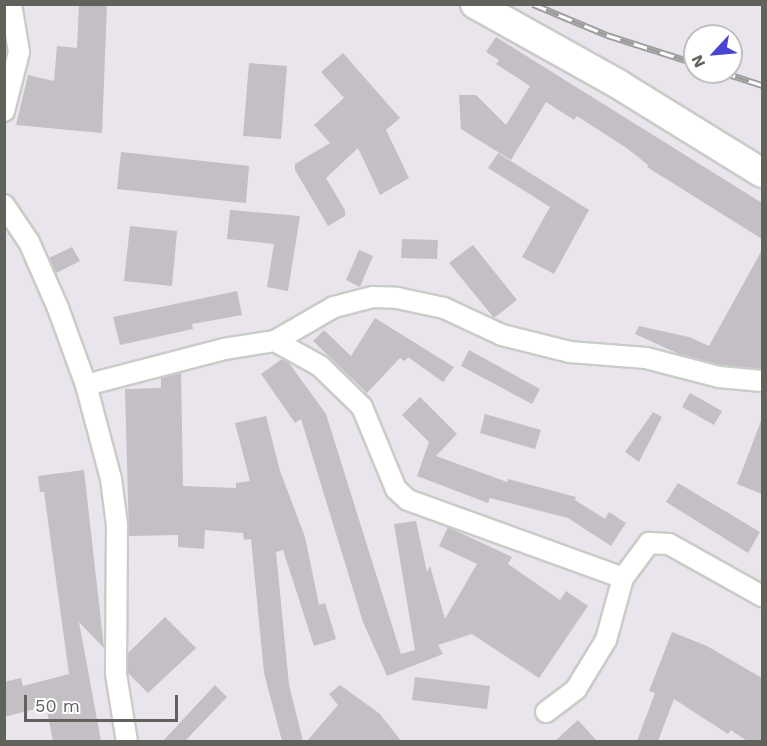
<!DOCTYPE html>
<style>
body{margin:0}
#map{position:relative;width:767px;height:746px;overflow:hidden;background:#eae4ed;font-family:"Work Sans",sans-serif}
div>[style]{position:absolute}
.building>*{inset:0;background:#c3bfc5}
.roads{filter:drop-shadow(2px 0 #c9cdc7) drop-shadow(-2px 0 #c9cdc7) drop-shadow(0 2px #c9cdc7) drop-shadow(0 -2px #c9cdc7)}
.street>*{height:20px;margin:-10px;padding:0 10px;transform-origin:10px;border-radius:10px;background:#fff}
.secondary>*{height:28px;margin:-14px;padding:0 14px;transform-origin:14px;border-radius:14px;background:#fff}
.rail>*{height:7px;margin-top:-3.5px;transform-origin:0;background:repeating-linear-gradient(90deg,#fff 0 14px,#9c9e9b 0 28px);box-sizing:border-box;border-block:2px solid #9c9e9b}
span{translate:-50% -50%;white-space:nowrap;text-align:center;line-height:1.15;-webkit-text-stroke:6px #fff;paint-order:stroke}
.frame{position:absolute;inset:0;border:6px solid #5f635c;pointer-events:none}
.north{position:absolute;left:683px;top:24px;width:60px;height:60px;box-sizing:border-box;background:#fff;border:2px solid #bfc1be;border-radius:50%;rotate:244deg;font-size:16px;font-weight:700;line-height:24px;text-align:center;color:#5f635c}
.north::after{content:'';display:block;margin:auto;width:21px;height:27px;background:#4944d3;clip-path:polygon(50% 0,100% 100%,50% 72%,0 100%)}
.scale{position:absolute;left:24px;top:695px;width:154px;height:27px;box-sizing:border-box;border:3px solid #5f635c;border-top:0;padding-left:8px;font-size:18px;line-height:21px;white-space:nowrap;color:#5f635c;-webkit-text-stroke:4px #fff;paint-order:stroke}
</style>
<div id="map">
<div class="building">
<div style="clip-path:polygon(79px 4px,107px 4px,102px 133px,16px 125px,28px 75px,54px 81px,57px 46px,77px 48px)"></div>
<div style="clip-path:polygon(496px 37px,762px 203px,762px 239px,647px 167px,648px 165px,628px 149px,577px 116px,574px 120px,546px 102px,511px 160px,461px 129px,459px 95px,476px 95px,506px 125px,530px 86px,496px 64px,499px 60px,486px 52px)"></div>
<div style="clip-path:polygon(343px 53px,400px 118px,386px 130px,409px 178px,380px 195px,358px 148px,326px 178px,345px 210px,345px 216px,328px 226px,295px 170px,295px 164px,330px 143px,314px 125px,344px 98px,321px 72px)"></div>
<div style="clip-path:polygon(249px 63px,287px 66px,281px 139px,243px 136px)"></div>
<div style="clip-path:polygon(121px 152px,249px 166px,246px 203px,117px 189px)"></div>
<div style="clip-path:polygon(498px 153px,589px 210px,554px 274px,522px 257px,550px 207px,488px 168px)"></div>
<div style="clip-path:polygon(230px 210px,300px 216px,288px 291px,267px 287px,274px 244px,227px 239px)"></div>
<div style="clip-path:polygon(130px 226px,177px 231px,172px 286px,124px 281px)"></div>
<div style="clip-path:polygon(402px 239px,438px 240px,437px 259px,401px 258px)"></div>
<div style="clip-path:polygon(473px 245px,517px 300px,494px 318px,449px 263px)"></div>
<div style="clip-path:polygon(72px 247px,80px 261px,56px 273px,49px 258px)"></div>
<div style="clip-path:polygon(359px 250px,373px 256px,360px 287px,346px 280px)"></div>
<div style="clip-path:polygon(762px 250px,762px 369px,721px 365px,679px 354px,635px 334px,639px 326px,689px 337px,709px 346px)"></div>
<div style="clip-path:polygon(237px 291px,242px 315px,192px 324px,193px 329px,120px 345px,113px 317px)"></div>
<div style="clip-path:polygon(375px 318px,454px 367px,443px 382px,408px 357px,405px 361px,400px 358px,367px 393px,313px 341px,324px 330px,351px 356px)"></div>
<div style="clip-path:polygon(469px 350px,540px 389px,532px 404px,461px 366px)"></div>
<div style="clip-path:polygon(282px 359px,289px 363px,326px 414px,401px 654px,415px 650px,394px 524px,416px 521px,427px 572px,430px 566px,445px 619px,477px 564px,439px 546px,448px 527px,512px 557px,508px 564px,560px 600px,566px 591px,588px 606px,539px 678px,472px 634px,438px 645px,443px 654px,387px 676px,363px 622px,301px 419px,295px 423px,261px 374px)"></div>
<div style="clip-path:polygon(181px 373px,183px 486px,236px 488px,236px 483px,250px 481px,235px 423px,266px 416px,280px 471px,305px 537px,319px 605px,325px 603px,336px 639px,314px 646px,283px 550px,276px 552px,289px 685px,303px 741px,282px 741px,264px 673px,251px 539px,244px 540px,243px 533px,205px 530px,204px 549px,178px 547px,178px 535px,129px 536px,125px 389px,161px 388px,161px 378px)"></div>
<div style="clip-path:polygon(690px 393px,722px 411px,714px 425px,682px 407px)"></div>
<div style="clip-path:polygon(420px 397px,457px 434px,436px 456px,507px 482px,508px 479px,576px 497px,575px 500px,605px 519px,609px 512px,626px 523px,611px 546px,568px 518px,490px 498px,488px 503px,417px 476px,429px 442px,402px 415px)"></div>
<div style="clip-path:polygon(653px 412px,662px 417px,639px 462px,625px 452px)"></div>
<div style="clip-path:polygon(485px 414px,541px 430px,535px 449px,480px 433px)"></div>
<div style="clip-path:polygon(761px 421px,762px 421px,762px 494px,737px 484px)"></div>
<div style="clip-path:polygon(84px 470px,104px 648px,79px 622px,101px 741px,53px 741px,46px 706px,4px 717px,4px 682px,21px 678px,23px 686px,69px 674px,44px 492px,40px 492px,38px 476px)"></div>
<div style="clip-path:polygon(678px 483px,760px 532px,748px 553px,666px 502px)"></div>
<div style="clip-path:polygon(165px 617px,196px 648px,148px 693px,128px 673px,128px 653px)"></div>
<div style="clip-path:polygon(672px 632px,707px 646px,762px 678px,762px 741px,747px 741px,731px 730px,728px 734px,674px 699px,658px 741px,637px 741px,655px 693px,649px 691px)"></div>
<div style="clip-path:polygon(415px 677px,490px 686px,487px 709px,412px 700px)"></div>
<div style="clip-path:polygon(215px 685px,227px 697px,185px 741px,163px 741px)"></div>
<div style="clip-path:polygon(340px 685px,380px 714px,401px 741px,307px 741px,338px 705px,329px 694px)"></div>
<div style="clip-path:polygon(578px 720px,597px 741px,555px 741px)"></div>
</div>
<div class="roads">
<div class="street">
<div style="left:4px;top:111px;width:61px;rotate:-75.7deg"></div>
<div style="left:19px;top:52px;width:49px;rotate:-99.5deg"></div>
<div style="left:4px;top:205px;width:45px;rotate:56deg"></div>
<div style="left:29px;top:242px;width:72px;rotate:66.3deg"></div>
<div style="left:58px;top:308px;width:82px;rotate:70deg"></div>
<div style="left:86px;top:385px;width:97px;rotate:75.1deg"></div>
<div style="left:111px;top:479px;width:46px;rotate:82.6deg"></div>
<div style="left:117px;top:525px;width:149px;rotate:90.4deg"></div>
<div style="left:116px;top:674px;width:69px;rotate:80.8deg"></div>
<div style="left:275px;top:341px;width:51px;rotate:29.1deg"></div>
<div style="left:320px;top:366px;width:59px;rotate:44.3deg"></div>
<div style="left:362px;top:407px;width:89px;rotate:67.5deg"></div>
<div style="left:396px;top:489px;width:16px;rotate:43deg"></div>
<div style="left:408px;top:500px;width:229px;rotate:19.9deg"></div>
<div style="left:86px;top:385px;width:143px;rotate:-14.6deg"></div>
<div style="left:224px;top:349px;width:52px;rotate:-8.9deg"></div>
<div style="left:275px;top:341px;width:68px;rotate:-30deg"></div>
<div style="left:334px;top:307px;width:40px;rotate:-14.4deg"></div>
<div style="left:373px;top:297px;width:24px;rotate:2deg"></div>
<div style="left:397px;top:298px;width:48px;rotate:12deg"></div>
<div style="left:444px;top:308px;width:64px;rotate:25deg"></div>
<div style="left:502px;top:335px;width:70px;rotate:14deg"></div>
<div style="left:570px;top:352px;width:76px;rotate:4.5deg"></div>
<div style="left:646px;top:358px;width:75px;rotate:14.6deg"></div>
<div style="left:719px;top:377px;width:43px;rotate:5.3deg"></div>
<div style="left:546px;top:712px;width:38px;rotate:-37deg"></div>
<div style="left:576px;top:689px;width:57px;rotate:-58.5deg"></div>
<div style="left:606px;top:640px;width:64px;rotate:-74.7deg"></div>
<div style="left:623px;top:578px;width:44px;rotate:-53.4deg"></div>
<div style="left:649px;top:543px;width:20px;rotate:3deg"></div>
<div style="left:669px;top:544px;width:107px;rotate:29.2deg"></div>
</div>
<div class="secondary">
<div style="left:475px;top:4px;width:164px;rotate:29.2deg"></div>
<div style="left:618px;top:84px;width:169px;rotate:31.7deg"></div>
</div>
</div>
<div class="rail">
<div style="left:533px;top:4px;width:80px;rotate:22.7deg"></div>
<div style="left:607px;top:35px;width:92px;rotate:17.7deg"></div>
<div style="left:722px;top:72px;width:42px;rotate:18deg"></div>
</div>
<div class="frame"></div>
<div class="north">N</div>
<div class="scale">50 m</div>
</div>
